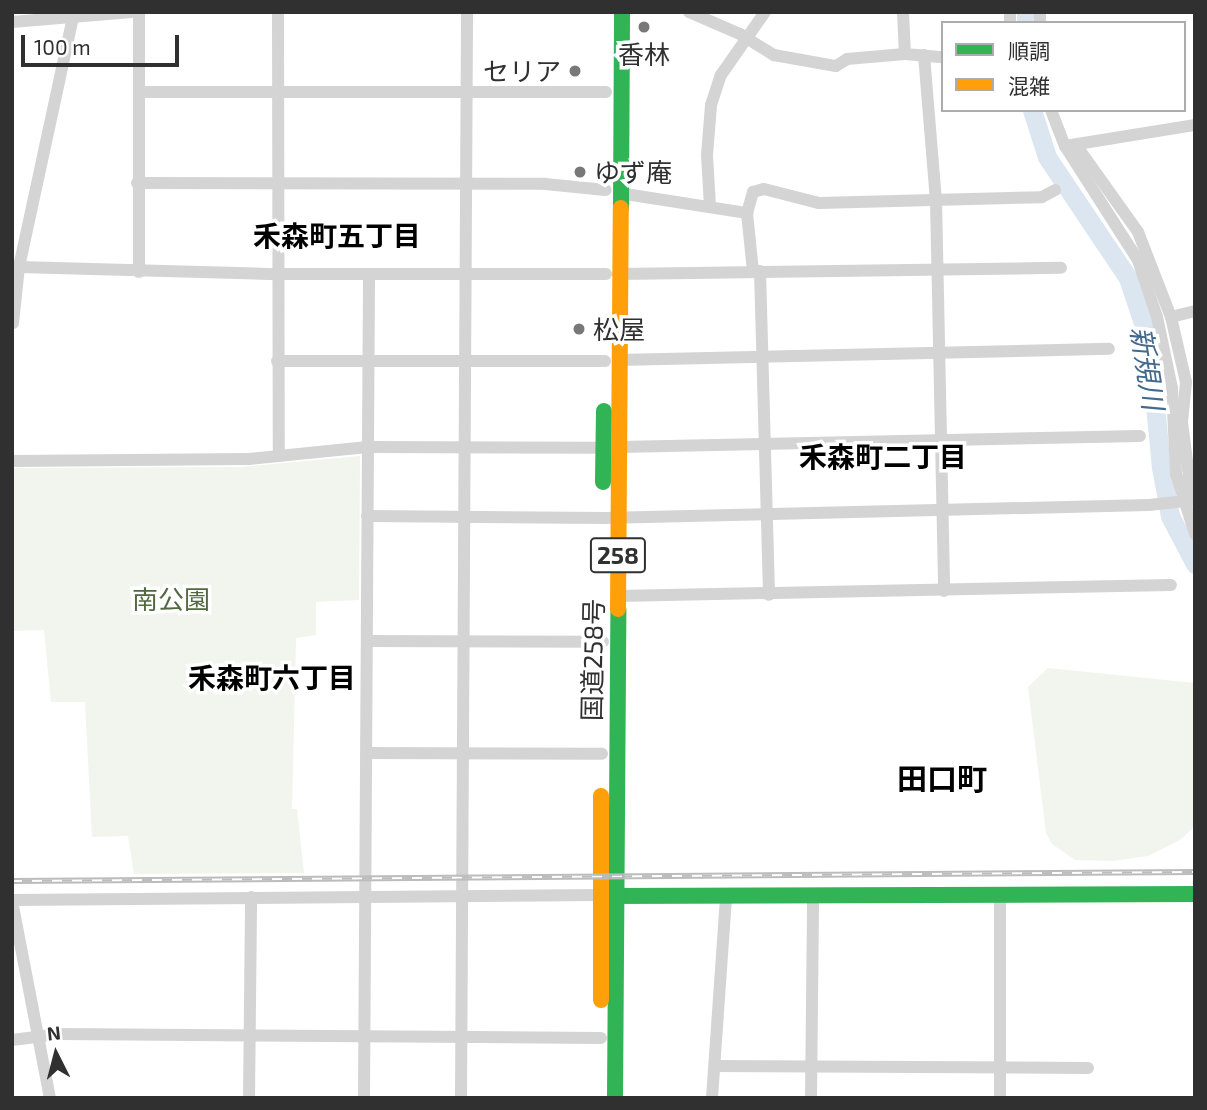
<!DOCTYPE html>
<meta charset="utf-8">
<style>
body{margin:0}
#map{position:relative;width:1207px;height:1110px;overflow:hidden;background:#fff;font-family:"Exo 2","Noto Sans JP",sans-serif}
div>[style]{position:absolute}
.green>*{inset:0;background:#f1f5ed}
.river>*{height:19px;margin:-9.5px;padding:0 9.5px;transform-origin:9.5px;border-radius:9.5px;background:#dbe6f0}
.street>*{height:12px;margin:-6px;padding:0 6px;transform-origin:6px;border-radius:6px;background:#d4d4d4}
.fast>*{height:16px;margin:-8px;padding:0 8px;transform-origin:8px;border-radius:8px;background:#30b455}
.slow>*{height:16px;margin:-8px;padding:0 8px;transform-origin:8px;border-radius:8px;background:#ff9f0a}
.rail>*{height:6px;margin-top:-3px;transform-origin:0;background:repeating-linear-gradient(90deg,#fff 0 10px,#bcbcbc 0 20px);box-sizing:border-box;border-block:2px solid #bcbcbc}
.dots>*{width:19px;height:19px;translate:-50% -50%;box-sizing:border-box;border:4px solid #fff;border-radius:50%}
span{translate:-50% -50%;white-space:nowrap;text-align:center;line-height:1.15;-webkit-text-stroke:7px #fff;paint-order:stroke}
.shield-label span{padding:2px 5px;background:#fff;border:2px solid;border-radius:5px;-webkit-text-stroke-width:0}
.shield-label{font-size:24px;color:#303030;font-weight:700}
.poi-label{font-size:26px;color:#303030}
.right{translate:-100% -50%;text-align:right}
.left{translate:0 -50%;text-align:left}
.park-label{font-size:26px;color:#50693f}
.street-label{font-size:26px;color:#303030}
.neighbourhood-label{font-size:28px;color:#000;font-weight:700}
.water-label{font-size:28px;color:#426a8e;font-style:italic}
.quarter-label{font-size:30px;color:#000;font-weight:700}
.frame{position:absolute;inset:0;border:14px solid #303030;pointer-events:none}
.legend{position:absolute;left:941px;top:21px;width:245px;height:91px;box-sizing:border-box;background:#fff;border:2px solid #acacac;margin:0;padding:9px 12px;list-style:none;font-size:21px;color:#303030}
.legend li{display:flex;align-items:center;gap:14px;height:35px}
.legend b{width:35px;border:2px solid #acacac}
.north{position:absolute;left:21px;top:1019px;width:70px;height:70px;-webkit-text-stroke:5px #fff;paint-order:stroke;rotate:354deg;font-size:19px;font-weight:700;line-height:28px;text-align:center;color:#303030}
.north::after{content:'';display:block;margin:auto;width:24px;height:32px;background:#303030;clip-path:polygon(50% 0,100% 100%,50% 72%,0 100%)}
.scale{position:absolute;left:21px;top:35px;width:158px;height:32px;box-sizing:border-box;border:4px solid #303030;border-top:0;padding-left:9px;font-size:21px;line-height:24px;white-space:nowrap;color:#303030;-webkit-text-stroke:5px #fff;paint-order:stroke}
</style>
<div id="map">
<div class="green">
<div style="clip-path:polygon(360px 456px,359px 600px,316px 602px,316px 635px,296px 638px,292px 809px,297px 809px,304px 873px,134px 874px,128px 836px,92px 837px,85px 702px,51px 702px,44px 630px,14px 631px,12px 468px,240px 467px)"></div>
<div style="clip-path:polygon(1048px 668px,1195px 683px,1195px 826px,1180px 840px,1148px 856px,1113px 861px,1075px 860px,1052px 844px,1046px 833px,1028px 687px)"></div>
</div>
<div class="river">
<div style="left:1026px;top:12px;width:11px;rotate:90deg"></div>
<div style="left:1032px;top:110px;width:49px;rotate:72.3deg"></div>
<div style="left:1047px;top:157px;width:146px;rotate:56.2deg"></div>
<div style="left:1128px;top:278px;width:66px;rotate:71.6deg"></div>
<div style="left:1149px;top:341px;width:127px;rotate:84.6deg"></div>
<div style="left:1161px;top:467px;width:50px;rotate:79.6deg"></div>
<div style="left:1170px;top:516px;width:54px;rotate:62.5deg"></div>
</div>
<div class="street">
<div style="left:278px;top:12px;width:444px;rotate:89.9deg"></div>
<div style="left:689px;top:12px;width:56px;rotate:23.3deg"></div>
<div style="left:740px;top:34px;width:40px;rotate:32deg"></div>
<div style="left:774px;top:55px;width:63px;rotate:10.1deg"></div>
<div style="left:836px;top:66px;width:13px;rotate:-32deg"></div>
<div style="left:847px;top:59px;width:58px;rotate:-4.9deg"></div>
<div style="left:905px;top:54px;width:38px;rotate:5deg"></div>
<div style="left:903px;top:12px;width:42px;rotate:87.3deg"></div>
<div style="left:1040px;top:12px;width:11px;rotate:90deg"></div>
<div style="left:12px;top:22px;width:120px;rotate:-4.8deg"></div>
<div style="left:1010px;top:23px;width:11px;rotate:-90deg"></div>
<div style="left:924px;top:55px;width:145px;rotate:85.3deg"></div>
<div style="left:936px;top:200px;width:391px;rotate:88.8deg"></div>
<div style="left:140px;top:92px;width:466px"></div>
<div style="left:1051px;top:110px;width:39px;rotate:69deg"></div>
<div style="left:1065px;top:146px;width:132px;rotate:-9.2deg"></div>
<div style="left:1076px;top:145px;width:107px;rotate:54.5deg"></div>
<div style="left:1138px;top:232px;width:91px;rotate:68.8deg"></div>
<div style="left:1171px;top:317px;width:67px;rotate:77deg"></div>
<div style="left:1186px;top:382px;width:40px;rotate:95.7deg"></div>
<div style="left:1182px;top:422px;width:79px;rotate:82.7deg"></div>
<div style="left:1065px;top:146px;width:135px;rotate:57.4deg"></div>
<div style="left:1138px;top:260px;width:60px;rotate:71.6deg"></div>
<div style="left:1157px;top:317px;width:73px;rotate:78.1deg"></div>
<div style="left:1172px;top:388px;width:86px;rotate:87.3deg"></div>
<div style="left:1176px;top:474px;width:63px;rotate:72.4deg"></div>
<div style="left:137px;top:183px;width:408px;rotate:0.1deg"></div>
<div style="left:545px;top:184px;width:61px;rotate:5.6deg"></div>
<div style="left:619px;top:193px;width:130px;rotate:8.9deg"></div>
<div style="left:747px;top:213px;width:58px;rotate:84.1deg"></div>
<div style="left:710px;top:206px;width:51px;rotate:-93.4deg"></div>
<div style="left:707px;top:155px;width:50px;rotate:-85.4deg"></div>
<div style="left:711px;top:105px;width:32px;rotate:-72deg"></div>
<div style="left:721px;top:75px;width:77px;rotate:-55.1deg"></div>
<div style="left:747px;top:213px;width:22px;rotate:-74deg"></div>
<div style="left:753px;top:192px;width:11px;rotate:-15deg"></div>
<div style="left:764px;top:189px;width:57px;rotate:14.3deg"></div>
<div style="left:819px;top:203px;width:223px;rotate:-1.5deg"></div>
<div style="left:1042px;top:197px;width:15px;rotate:-28deg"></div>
<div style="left:19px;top:267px;width:257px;rotate:1.6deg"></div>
<div style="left:276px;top:274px;width:330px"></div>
<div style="left:760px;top:271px;width:324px;rotate:88.4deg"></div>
<div style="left:139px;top:272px;width:260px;rotate:-90deg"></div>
<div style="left:618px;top:274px;width:443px;rotate:-0.8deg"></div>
<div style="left:1171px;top:317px;width:25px;rotate:-14deg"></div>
<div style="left:13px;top:323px;width:56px;rotate:-83.9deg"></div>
<div style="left:19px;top:267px;width:256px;rotate:-77.8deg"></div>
<div style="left:618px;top:360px;width:491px;rotate:-1.3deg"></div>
<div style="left:277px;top:361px;width:328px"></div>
<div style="left:619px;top:447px;width:521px;rotate:-1.21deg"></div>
<div style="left:12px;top:461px;width:237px;rotate:-0.5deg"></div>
<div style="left:249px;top:459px;width:119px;rotate:-5.8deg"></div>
<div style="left:367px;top:447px;width:236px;rotate:0.2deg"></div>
<div style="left:367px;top:516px;width:237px;rotate:0.5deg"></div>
<div style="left:604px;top:518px;width:545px;rotate:-1.37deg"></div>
<div style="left:1149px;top:505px;width:46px;rotate:-6.2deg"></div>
<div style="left:618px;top:596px;width:553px;rotate:-1.14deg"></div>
<div style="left:367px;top:641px;width:236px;rotate:0.2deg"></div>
<div style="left:366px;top:753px;width:236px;rotate:0.2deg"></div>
<div style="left:1000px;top:895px;width:203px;rotate:90deg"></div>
<div style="left:12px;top:900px;width:589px;rotate:-0.49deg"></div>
<div style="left:12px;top:901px;width:201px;rotate:79.1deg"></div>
<div style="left:12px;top:1040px;width:48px;rotate:-7.1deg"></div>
<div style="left:60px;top:1034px;width:541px;rotate:0.42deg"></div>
<div style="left:715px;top:1066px;width:373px;rotate:0.3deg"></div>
<div style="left:249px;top:1098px;width:201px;rotate:-89.4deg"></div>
<div style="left:364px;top:1098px;width:823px;rotate:-89.65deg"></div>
<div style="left:461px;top:1098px;width:1086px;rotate:-89.68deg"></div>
<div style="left:712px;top:1098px;width:201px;rotate:-86deg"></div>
<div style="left:811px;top:1098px;width:200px;rotate:-89.4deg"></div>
</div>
<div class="fast">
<div style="left:621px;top:208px;width:196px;rotate:-89.7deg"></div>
<div style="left:603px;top:482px;width:71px;rotate:-89.2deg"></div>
<div style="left:604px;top:896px;width:591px;rotate:-0.19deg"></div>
<div style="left:615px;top:1098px;width:489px;rotate:-89.6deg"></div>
</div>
<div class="slow">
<div style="left:618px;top:609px;width:401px;rotate:-89.6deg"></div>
<div style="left:601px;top:796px;width:204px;rotate:90deg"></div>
</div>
<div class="rail">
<div style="left:12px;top:881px;width:1183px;rotate:-0.44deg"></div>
</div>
<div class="dots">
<div style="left:644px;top:27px;background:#787878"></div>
<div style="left:575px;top:71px;background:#787878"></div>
<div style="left:580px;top:172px;background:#787878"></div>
<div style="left:579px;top:329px;background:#787878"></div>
</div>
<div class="shield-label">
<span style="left:618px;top:555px">258</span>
</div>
<div class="poi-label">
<span style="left:644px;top:54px">香林</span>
<span class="right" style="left:561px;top:71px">セリア</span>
<span class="left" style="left:594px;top:172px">ゆず庵</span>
<span class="left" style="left:593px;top:329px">松屋</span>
</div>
<div class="park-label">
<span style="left:171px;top:599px">南公園</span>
</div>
<div class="street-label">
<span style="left:592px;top:660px;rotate:-89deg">国道258号</span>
</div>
<div class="neighbourhood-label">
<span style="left:337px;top:235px">禾森町五丁目</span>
<span style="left:883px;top:456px">禾森町二丁目</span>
<span style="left:272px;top:677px">禾森町六丁目</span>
</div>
<div class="water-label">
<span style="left:1148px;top:368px;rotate:81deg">新規川</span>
</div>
<div class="quarter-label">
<span style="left:942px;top:778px">田口町</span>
</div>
<div class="frame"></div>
<ul class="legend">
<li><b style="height:9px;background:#30b455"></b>順調</li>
<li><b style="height:9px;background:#ff9f0a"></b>混雑</li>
</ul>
<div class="north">N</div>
<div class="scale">100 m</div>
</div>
